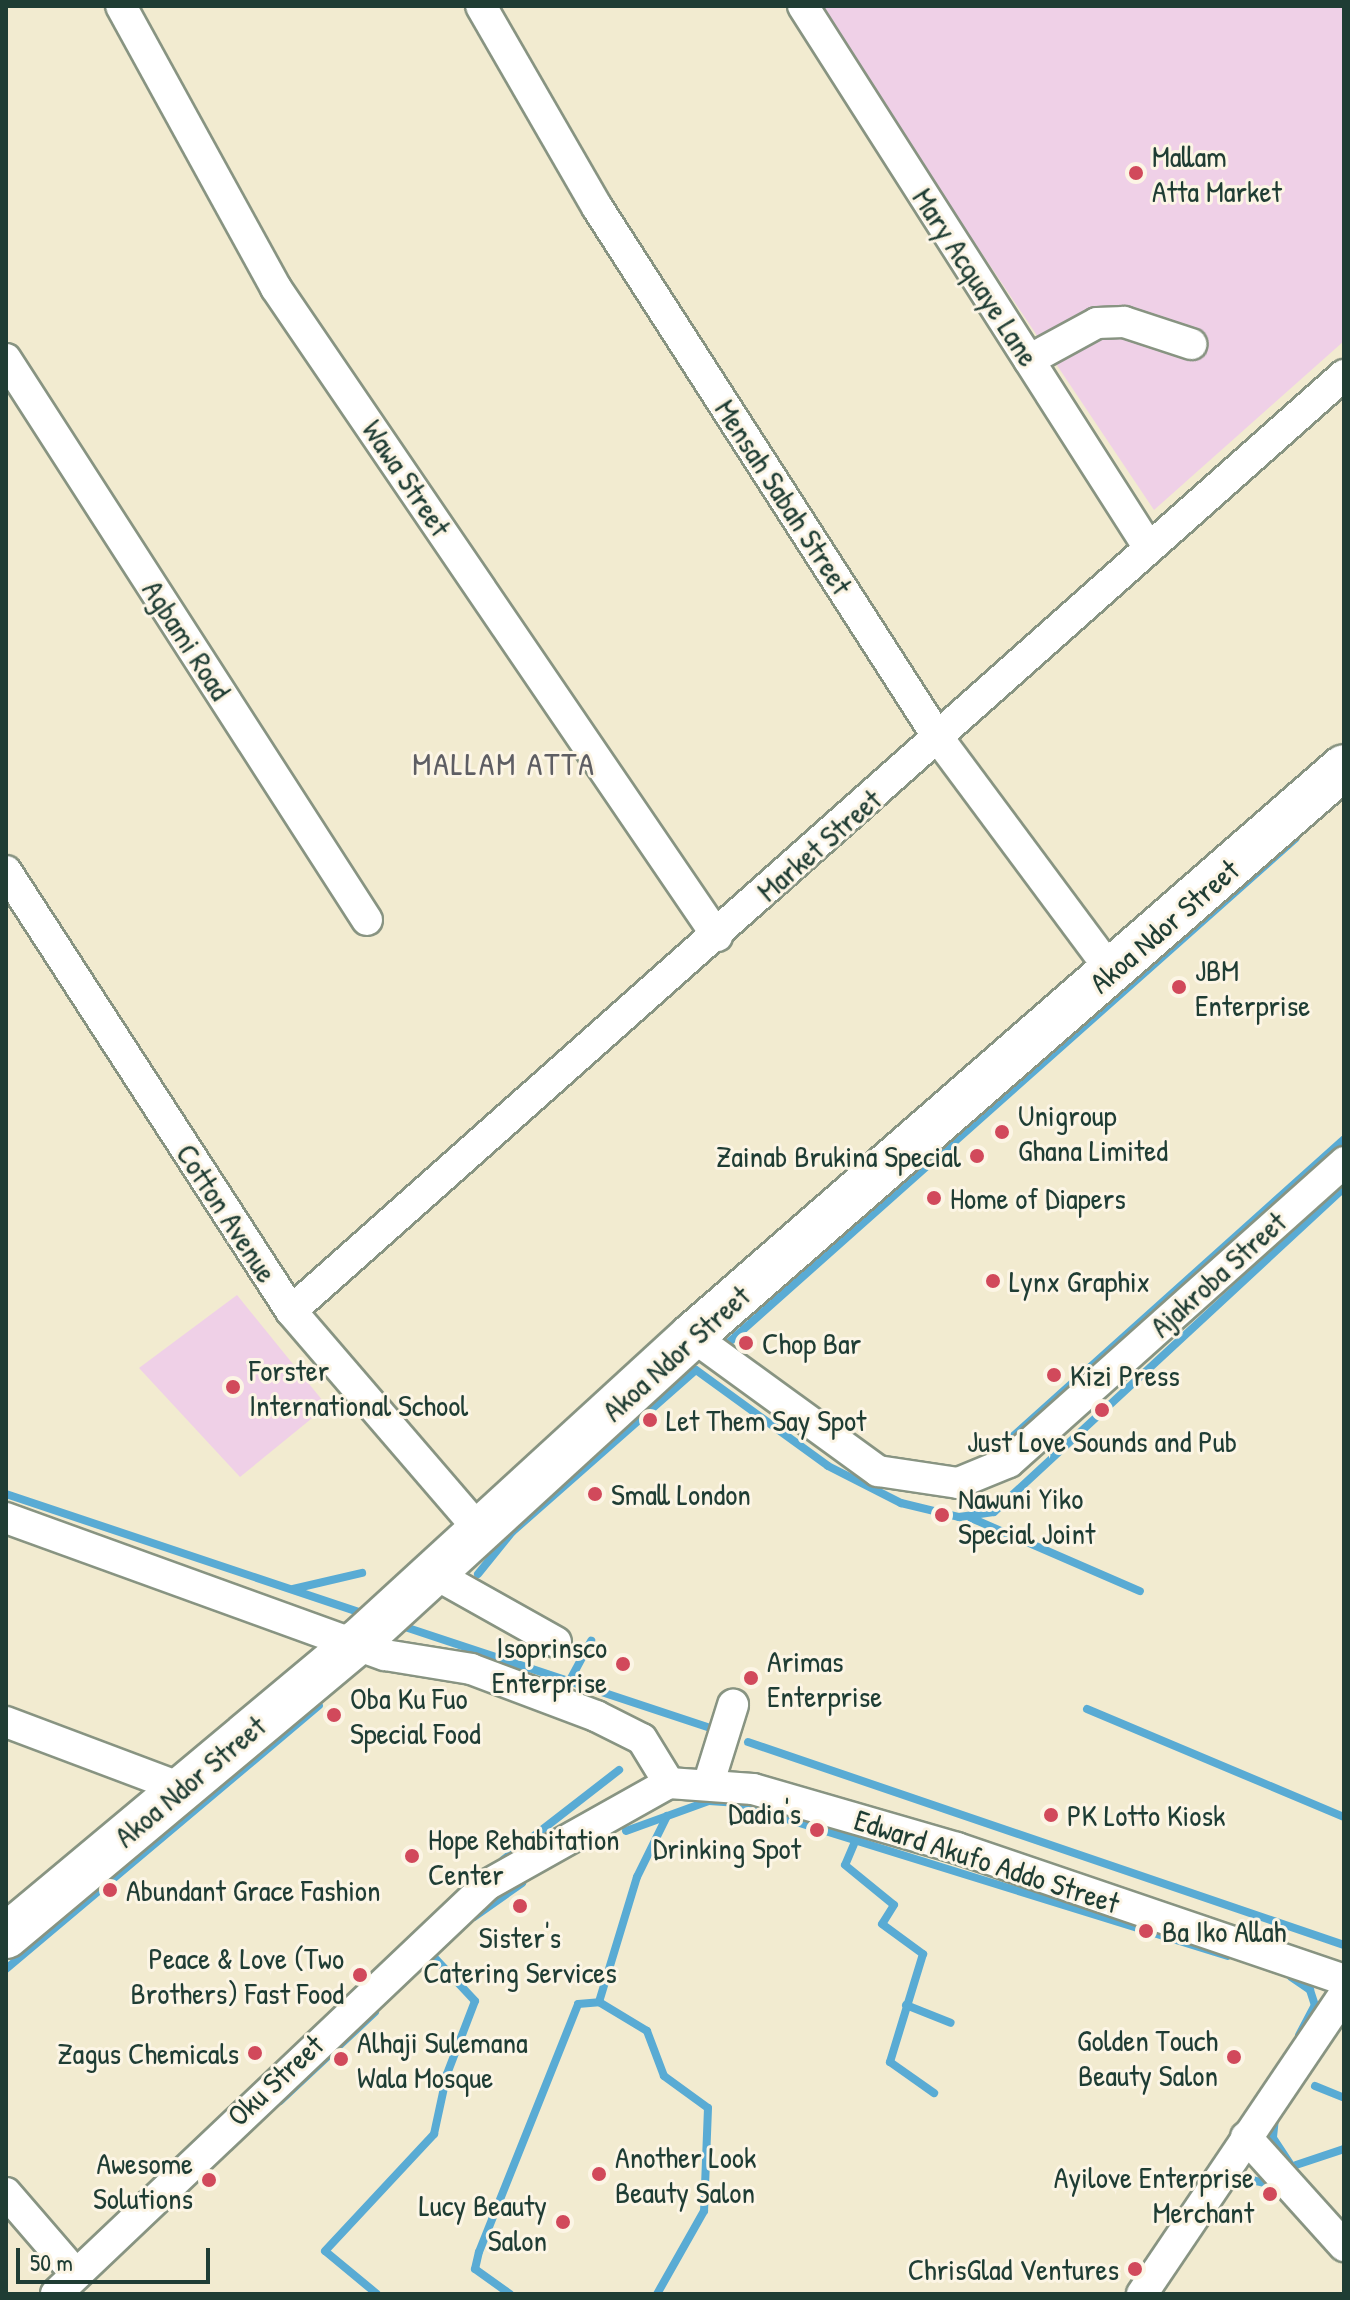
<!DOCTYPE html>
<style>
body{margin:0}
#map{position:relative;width:1350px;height:2300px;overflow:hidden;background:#f2ebd0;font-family:"Patrick Hand",sans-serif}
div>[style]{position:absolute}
.built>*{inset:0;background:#efd0e7}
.stream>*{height:8px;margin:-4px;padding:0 4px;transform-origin:4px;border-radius:4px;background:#59abd4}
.roads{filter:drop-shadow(2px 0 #889482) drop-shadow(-2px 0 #889482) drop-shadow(0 2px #889482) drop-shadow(0 -2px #889482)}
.street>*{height:30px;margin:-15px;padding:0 15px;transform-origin:15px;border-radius:15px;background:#fff}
.secondary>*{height:44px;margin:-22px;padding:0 22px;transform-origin:22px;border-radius:22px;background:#fff}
.dots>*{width:22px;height:22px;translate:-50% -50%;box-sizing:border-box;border:4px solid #fcf5e5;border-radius:50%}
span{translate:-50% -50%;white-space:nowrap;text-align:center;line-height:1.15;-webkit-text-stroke:6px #fcf5e5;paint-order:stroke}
.poi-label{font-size:30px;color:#1f3d34}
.left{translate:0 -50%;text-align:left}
.right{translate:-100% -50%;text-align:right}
.street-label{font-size:30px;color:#1f3d34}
.neighbourhood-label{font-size:32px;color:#5e5e63;letter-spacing:2px}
.frame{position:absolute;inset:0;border:8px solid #1f3d34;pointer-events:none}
.scale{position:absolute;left:16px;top:2248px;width:194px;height:36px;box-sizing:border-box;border:4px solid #1f3d34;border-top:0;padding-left:10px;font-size:24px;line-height:28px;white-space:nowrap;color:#1f3d34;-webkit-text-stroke:6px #fcf5e5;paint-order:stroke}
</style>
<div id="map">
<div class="built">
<div style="clip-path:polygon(816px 6px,1344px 6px,1344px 341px,1154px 510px)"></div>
<div style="clip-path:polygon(237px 1295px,327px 1406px,240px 1477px,139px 1368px)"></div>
</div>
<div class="stream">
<div style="left:734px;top:1350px;width:9px;rotate:-139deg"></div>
<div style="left:727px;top:1344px;width:761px;rotate:-41.65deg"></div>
<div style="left:991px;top:1456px;width:474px;rotate:-41.9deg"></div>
<div style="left:6px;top:1494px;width:381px;rotate:18.5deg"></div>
<div style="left:971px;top:1518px;width:184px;rotate:23.4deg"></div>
<div style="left:478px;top:1574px;width:54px;rotate:-51deg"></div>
<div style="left:512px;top:1532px;width:245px;rotate:-41.4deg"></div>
<div style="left:696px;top:1370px;width:163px;rotate:36deg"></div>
<div style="left:828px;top:1466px;width:82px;rotate:26.9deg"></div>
<div style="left:901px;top:1503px;width:60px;rotate:13.6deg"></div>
<div style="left:959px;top:1517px;width:35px;rotate:-8deg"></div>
<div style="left:994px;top:1512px;width:477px;rotate:-42.8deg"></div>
<div style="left:293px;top:1589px;width:71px;rotate:-13.1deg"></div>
<div style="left:399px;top:1625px;width:328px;rotate:18.3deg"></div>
<div style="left:569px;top:1682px;width:47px;rotate:-61.8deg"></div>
<div style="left:1087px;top:1709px;width:279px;rotate:22.8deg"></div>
<div style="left:748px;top:1742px;width:630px;rotate:18.81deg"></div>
<div style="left:626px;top:1831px;width:88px;rotate:-19.9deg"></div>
<div style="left:709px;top:1801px;width:26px;rotate:4deg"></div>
<div style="left:735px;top:1803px;width:516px;rotate:17.24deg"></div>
<div style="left:857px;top:1837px;width:30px;rotate:113deg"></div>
<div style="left:845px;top:1865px;width:63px;rotate:39.2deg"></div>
<div style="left:894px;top:1905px;width:22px;rotate:122deg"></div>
<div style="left:882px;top:1924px;width:51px;rotate:36.2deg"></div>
<div style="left:923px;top:1954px;width:113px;rotate:107deg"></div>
<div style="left:890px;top:2062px;width:54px;rotate:35.2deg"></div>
<div style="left:503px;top:1860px;width:147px;rotate:-37.8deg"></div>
<div style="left:474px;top:1917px;width:59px;rotate:-35.3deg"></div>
<div style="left:6px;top:1969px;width:409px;rotate:-40.1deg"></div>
<div style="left:1291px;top:1977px;width:23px;rotate:34deg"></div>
<div style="left:1310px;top:1990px;width:16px;rotate:72deg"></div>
<div style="left:1315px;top:2005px;width:34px;rotate:118deg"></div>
<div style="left:599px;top:2002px;width:131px;rotate:-73.1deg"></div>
<div style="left:637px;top:1877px;width:68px;rotate:-63.8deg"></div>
<div style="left:906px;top:2005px;width:48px;rotate:21.8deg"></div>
<div style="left:1315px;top:2086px;width:31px;rotate:22deg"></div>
<div style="left:280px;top:2101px;width:130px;rotate:-43.1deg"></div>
<div style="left:1275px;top:2118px;width:20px;rotate:96deg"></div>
<div style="left:1273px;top:2138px;width:53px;rotate:56.6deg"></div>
<div style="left:1296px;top:2165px;width:51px;rotate:-18.4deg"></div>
<div style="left:1226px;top:2190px;width:22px;rotate:-34deg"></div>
<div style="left:1244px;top:2178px;width:32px;rotate:14deg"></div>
<div style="left:377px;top:2294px;width:67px;rotate:-140.4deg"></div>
<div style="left:325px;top:2251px;width:160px;rotate:-47deg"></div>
<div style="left:434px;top:2134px;width:61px;rotate:-77.8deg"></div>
<div style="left:447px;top:2074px;width:78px;rotate:-69deg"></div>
<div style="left:475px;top:2001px;width:62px;rotate:-133deg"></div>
<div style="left:510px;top:2294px;width:43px;rotate:-144.5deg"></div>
<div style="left:475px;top:2269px;width:17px;rotate:-77deg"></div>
<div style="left:479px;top:2252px;width:267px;rotate:-68.2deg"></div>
<div style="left:578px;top:2004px;width:21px;rotate:-5deg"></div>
<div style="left:599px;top:2002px;width:56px;rotate:31.1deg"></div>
<div style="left:647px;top:2031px;width:48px;rotate:69.3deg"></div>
<div style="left:664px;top:2076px;width:54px;rotate:36deg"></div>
<div style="left:708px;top:2108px;width:103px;rotate:92.2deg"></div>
<div style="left:704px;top:2211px;width:95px;rotate:119.5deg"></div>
</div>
<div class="roads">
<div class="street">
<div style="left:121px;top:6px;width:322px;rotate:61.2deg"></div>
<div style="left:276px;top:288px;width:784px;rotate:55.76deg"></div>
<div style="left:481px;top:6px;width:232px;rotate:60deg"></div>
<div style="left:597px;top:207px;width:632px;rotate:57.26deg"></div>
<div style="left:939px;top:739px;width:290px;rotate:53.4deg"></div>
<div style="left:803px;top:6px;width:643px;rotate:57.45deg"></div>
<div style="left:6px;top:359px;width:667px;rotate:57.24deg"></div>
<div style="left:1029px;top:360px;width:77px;rotate:-28.6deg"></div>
<div style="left:1097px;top:323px;width:27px;rotate:-2deg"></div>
<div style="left:1124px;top:322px;width:71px;rotate:18.2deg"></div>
<div style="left:6px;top:871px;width:524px;rotate:57.07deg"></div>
<div style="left:291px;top:1311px;width:290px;rotate:49.3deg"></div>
<div style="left:291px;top:1311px;width:1409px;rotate:-41.63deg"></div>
<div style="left:692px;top:1336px;width:230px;rotate:36deg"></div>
<div style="left:878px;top:1471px;width:81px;rotate:8.5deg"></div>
<div style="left:958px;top:1483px;width:55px;rotate:-22.4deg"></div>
<div style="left:1009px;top:1462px;width:450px;rotate:-41.8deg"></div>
<div style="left:6px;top:1518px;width:403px;rotate:19.9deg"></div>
<div style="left:385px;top:1655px;width:87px;rotate:9.2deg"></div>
<div style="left:471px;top:1669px;width:134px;rotate:20.6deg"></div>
<div style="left:596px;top:1716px;width:51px;rotate:26.6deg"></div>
<div style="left:642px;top:1739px;width:52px;rotate:58.5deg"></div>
<div style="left:433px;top:1573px;width:141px;rotate:29.3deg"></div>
<div style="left:6px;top:1722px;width:188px;rotate:20.6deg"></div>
<div style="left:709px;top:1782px;width:81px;rotate:-72.7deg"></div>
<div style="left:1246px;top:2137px;width:147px;rotate:48deg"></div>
<div style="left:6px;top:2193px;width:107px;rotate:49.2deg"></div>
<div style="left:56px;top:2294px;width:594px;rotate:-43.5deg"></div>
<div style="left:487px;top:1885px;width:209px;rotate:-29.3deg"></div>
<div style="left:669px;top:1783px;width:84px;rotate:4.1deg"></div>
<div style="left:753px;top:1789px;width:212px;rotate:16.1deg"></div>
<div style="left:957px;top:1848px;width:409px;rotate:18.8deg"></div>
<div style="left:1142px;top:2294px;width:362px;rotate:-56deg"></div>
</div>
<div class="secondary">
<div style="left:6px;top:1936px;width:457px;rotate:-39.9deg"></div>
<div style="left:357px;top:1643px;width:454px;rotate:-42.5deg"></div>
<div style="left:692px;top:1336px;width:865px;rotate:-41.11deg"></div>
</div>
</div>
<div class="dots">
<div style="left:1136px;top:173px;background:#d1495b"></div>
<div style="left:1179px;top:987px;background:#d1495b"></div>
<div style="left:1002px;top:1132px;background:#d1495b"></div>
<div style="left:977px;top:1156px;background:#d1495b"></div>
<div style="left:934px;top:1198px;background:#d1495b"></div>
<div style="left:993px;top:1281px;background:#d1495b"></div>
<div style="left:746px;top:1343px;background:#d1495b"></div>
<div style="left:1054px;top:1375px;background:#d1495b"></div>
<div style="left:233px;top:1387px;background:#d1495b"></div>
<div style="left:1102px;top:1410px;background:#d1495b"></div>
<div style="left:650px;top:1420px;background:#d1495b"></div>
<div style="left:595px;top:1494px;background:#d1495b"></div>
<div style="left:942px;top:1515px;background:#d1495b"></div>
<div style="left:623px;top:1664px;background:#d1495b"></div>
<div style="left:751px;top:1678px;background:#d1495b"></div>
<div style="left:334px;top:1715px;background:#d1495b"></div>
<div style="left:1051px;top:1815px;background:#d1495b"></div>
<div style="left:817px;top:1830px;background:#d1495b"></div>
<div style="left:412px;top:1856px;background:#d1495b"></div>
<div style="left:110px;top:1890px;background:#d1495b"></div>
<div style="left:520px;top:1906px;background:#d1495b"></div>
<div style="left:1146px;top:1931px;background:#d1495b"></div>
<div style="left:360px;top:1975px;background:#d1495b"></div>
<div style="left:255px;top:2053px;background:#d1495b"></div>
<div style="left:1234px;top:2057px;background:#d1495b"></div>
<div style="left:341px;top:2059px;background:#d1495b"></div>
<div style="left:599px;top:2174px;background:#d1495b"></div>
<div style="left:209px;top:2180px;background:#d1495b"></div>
<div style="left:1270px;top:2194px;background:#d1495b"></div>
<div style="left:563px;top:2222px;background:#d1495b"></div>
<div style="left:1135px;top:2269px;background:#d1495b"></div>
</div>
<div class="poi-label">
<span class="left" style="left:1152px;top:173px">Mallam<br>Atta Market</span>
<span class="left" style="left:1195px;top:987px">JBM<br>Enterprise</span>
<span class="left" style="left:1018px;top:1132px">Unigroup<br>Ghana Limited</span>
<span class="right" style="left:961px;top:1156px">Zainab Brukina Special</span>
<span class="left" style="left:950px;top:1198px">Home of Diapers</span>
<span class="left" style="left:1009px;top:1281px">Lynx Graphix</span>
<span class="left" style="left:762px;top:1343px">Chop Bar</span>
<span class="left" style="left:249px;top:1387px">Forster<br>International School</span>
<span class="left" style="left:1070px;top:1375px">Kizi Press</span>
<span class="left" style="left:666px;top:1420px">Let Them Say Spot</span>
<span style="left:1102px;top:1441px">Just Love Sounds and Pub</span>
<span class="left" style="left:611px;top:1494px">Small London</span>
<span class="left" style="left:958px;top:1515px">Nawuni Yiko<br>Special Joint</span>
<span class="right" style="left:607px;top:1664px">Isoprinsco<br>Enterprise</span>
<span class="left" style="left:767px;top:1678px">Arimas<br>Enterprise</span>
<span class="left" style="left:350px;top:1715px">Oba Ku Fuo<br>Special Food</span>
<span class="right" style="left:801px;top:1830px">Dadia's<br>Drinking Spot</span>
<span class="left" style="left:1067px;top:1815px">PK Lotto Kiosk</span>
<span class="left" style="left:428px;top:1856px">Hope Rehabitation<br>Center</span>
<span class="left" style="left:126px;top:1890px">Abundant Grace Fashion</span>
<span class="left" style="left:1162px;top:1931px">Ba Iko Allah</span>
<span style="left:520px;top:1954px">Sister's<br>Catering Services</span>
<span class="right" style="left:344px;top:1975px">Peace &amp; Love (Two<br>Brothers) Fast Food</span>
<span class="right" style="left:1218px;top:2057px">Golden Touch<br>Beauty Salon</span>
<span class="left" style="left:357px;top:2059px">Alhaji Sulemana<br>Wala Mosque</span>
<span class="right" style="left:239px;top:2053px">Zagus Chemicals</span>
<span class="left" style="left:615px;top:2174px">Another Look<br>Beauty Salon</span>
<span class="right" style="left:193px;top:2180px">Awesome<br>Solutions</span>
<span class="right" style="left:1254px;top:2194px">Ayilove Enterprise<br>Merchant</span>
<span class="right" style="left:547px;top:2222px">Lucy Beauty<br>Salon</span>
<span class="right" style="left:1119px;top:2269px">ChrisGlad Ventures</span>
</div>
<div class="street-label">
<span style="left:976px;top:277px;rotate:57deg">Mary Acquaye Lane</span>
<span style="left:407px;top:478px;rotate:56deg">Wawa Street</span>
<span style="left:784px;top:497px;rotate:57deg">Mensah Sabah Street</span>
<span style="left:187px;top:640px;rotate:57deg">Agbami Road</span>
<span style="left:819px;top:845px;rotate:-41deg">Market Street</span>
<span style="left:1164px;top:926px;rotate:-41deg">Akoa Ndor Street</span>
<span style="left:227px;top:1213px;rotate:57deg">Cotton Avenue</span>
<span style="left:1218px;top:1274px;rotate:-42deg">Ajakroba Street</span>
<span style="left:676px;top:1353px;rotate:-42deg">Akoa Ndor Street</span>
<span style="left:190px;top:1781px;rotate:-40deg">Akoa Ndor Street</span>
<span style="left:987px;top:1861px;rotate:18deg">Edward Akufo Addo Street</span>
<span style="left:275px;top:2080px;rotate:-43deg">Oku Street</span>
</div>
<div class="neighbourhood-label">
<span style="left:504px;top:764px">MALLAM ATTA</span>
</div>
<div class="frame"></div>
<div class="scale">50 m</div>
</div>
